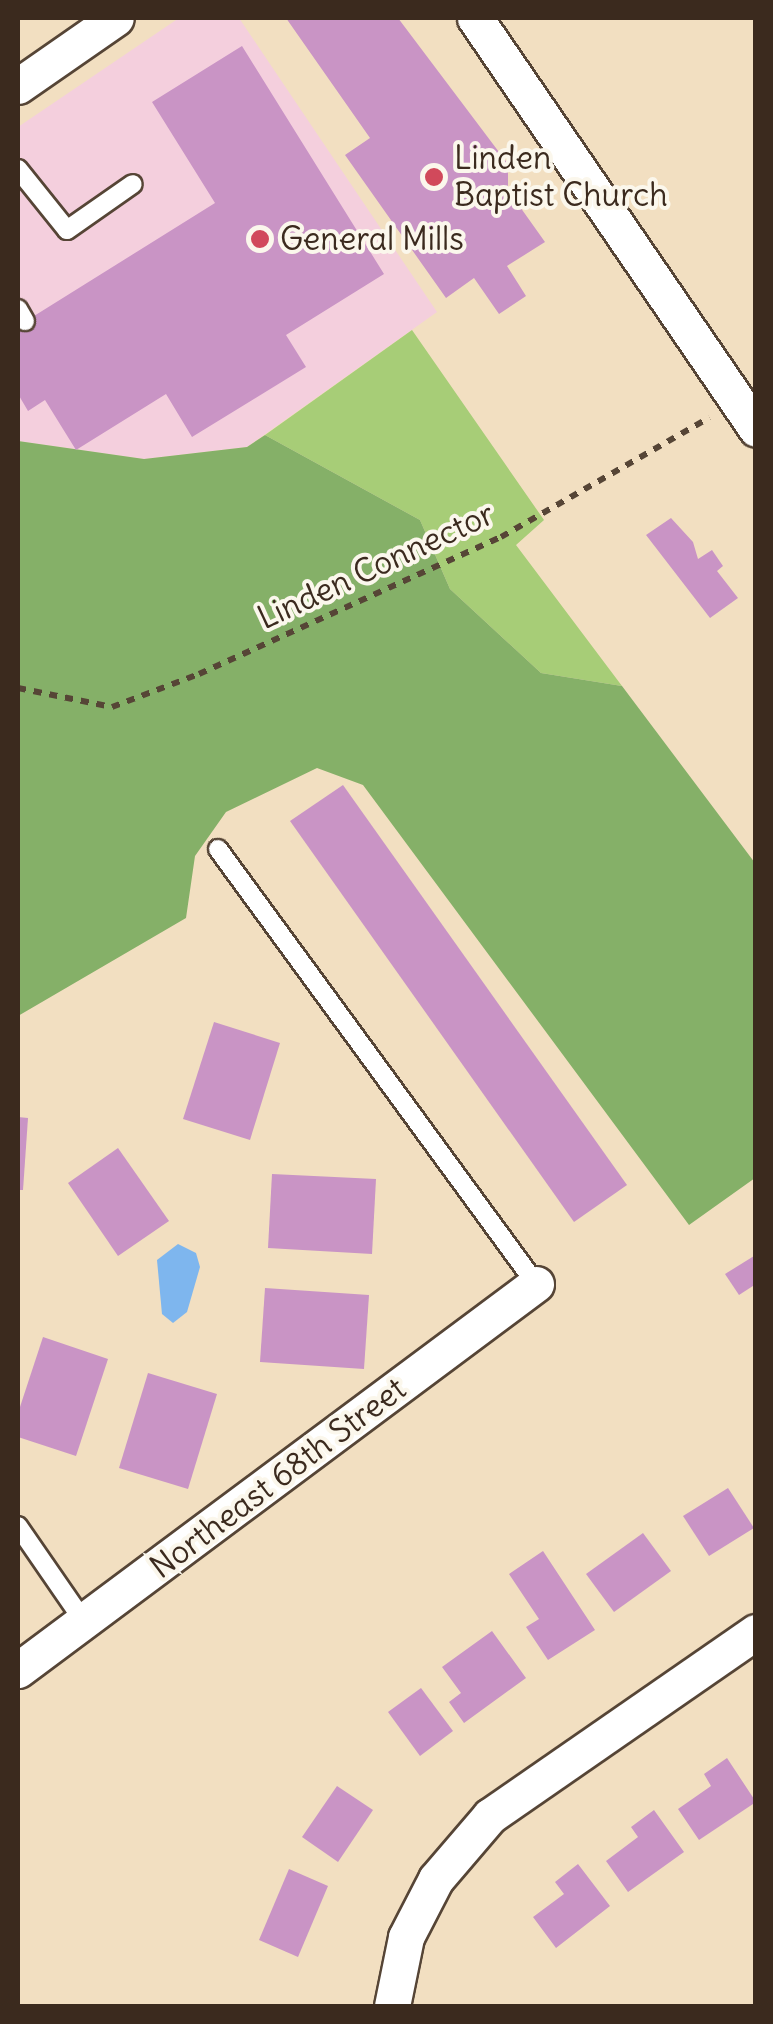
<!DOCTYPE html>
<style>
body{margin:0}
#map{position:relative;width:773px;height:2024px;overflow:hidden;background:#f2dfc1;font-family:Delius,sans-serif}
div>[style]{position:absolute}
.built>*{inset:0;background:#f4cfdd}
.green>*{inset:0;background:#a7cd77}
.forest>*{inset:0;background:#85b068}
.water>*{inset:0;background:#7eb6ee}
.building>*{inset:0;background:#c994c5}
.path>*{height:6px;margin-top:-3px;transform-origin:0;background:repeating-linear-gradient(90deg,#564536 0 8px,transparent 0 16px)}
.roads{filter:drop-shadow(2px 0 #564536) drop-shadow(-2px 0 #564536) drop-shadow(0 2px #564536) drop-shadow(0 -2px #564536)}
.service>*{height:18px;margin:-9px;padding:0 9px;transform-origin:9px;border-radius:9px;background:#fff}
.minor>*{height:35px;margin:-17.5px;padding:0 17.5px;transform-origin:17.5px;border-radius:17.5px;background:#fff}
.dots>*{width:28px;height:28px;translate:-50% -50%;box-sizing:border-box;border:5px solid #fbf7ec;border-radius:50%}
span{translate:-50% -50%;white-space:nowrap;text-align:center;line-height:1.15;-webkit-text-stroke:8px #fbf7ec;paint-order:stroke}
.poi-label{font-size:32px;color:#3b2a1e}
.left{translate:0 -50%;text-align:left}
.street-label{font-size:32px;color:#3b2a1e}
.frame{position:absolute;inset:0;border:20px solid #3b2a1e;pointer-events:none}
</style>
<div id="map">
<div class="built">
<div style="clip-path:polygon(179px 18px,239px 18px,437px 312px,247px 447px,144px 459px,18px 441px,18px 127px)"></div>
</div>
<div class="green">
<div style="clip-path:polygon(412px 330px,544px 520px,516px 545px,622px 686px,541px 673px,450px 589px,420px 520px,265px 435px)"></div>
</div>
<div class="forest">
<div style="clip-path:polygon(265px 435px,420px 520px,450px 589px,541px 673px,622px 686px,755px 863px,755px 1178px,689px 1225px,363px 785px,317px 768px,226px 812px,195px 856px,186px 918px,18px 1016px,18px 441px,144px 459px,247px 447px)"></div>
</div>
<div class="water">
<div style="clip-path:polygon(178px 1244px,196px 1253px,200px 1267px,187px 1312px,173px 1323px,162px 1314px,157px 1260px)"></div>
</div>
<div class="building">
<div style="clip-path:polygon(286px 18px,398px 18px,508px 164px,508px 190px,545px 242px,507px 266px,526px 296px,499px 314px,474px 278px,446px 298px,345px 155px,370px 138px)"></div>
<div style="clip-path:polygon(242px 46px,384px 274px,286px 335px,306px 367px,192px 437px,166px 394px,76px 450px,45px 400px,28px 411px,18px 394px,18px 326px,215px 203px,152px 102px)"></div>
<div style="clip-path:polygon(671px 518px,693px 542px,698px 559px,712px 550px,723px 566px,717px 571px,738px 598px,710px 618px,646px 535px)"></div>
<div style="clip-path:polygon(343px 785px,627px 1185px,574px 1222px,290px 821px)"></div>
<div style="clip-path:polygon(214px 1022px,280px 1043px,250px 1140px,183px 1119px)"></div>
<div style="clip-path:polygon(18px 1117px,28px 1118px,23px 1190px,18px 1190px)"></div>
<div style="clip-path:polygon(118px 1148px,169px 1221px,118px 1256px,68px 1183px)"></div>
<div style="clip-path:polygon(272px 1174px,376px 1179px,372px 1254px,268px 1248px)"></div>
<div style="clip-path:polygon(754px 1256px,756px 1284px,739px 1295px,725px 1274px)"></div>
<div style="clip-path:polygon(265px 1288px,369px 1295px,364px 1369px,260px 1362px)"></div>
<div style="clip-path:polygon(43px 1337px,108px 1359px,76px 1456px,18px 1437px,18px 1413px)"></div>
<div style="clip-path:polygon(148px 1373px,217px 1394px,188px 1489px,119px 1468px)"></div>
<div style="clip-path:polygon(728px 1488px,754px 1528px,709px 1556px,683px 1516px)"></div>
<div style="clip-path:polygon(643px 1533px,671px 1571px,614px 1612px,586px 1574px)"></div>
<div style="clip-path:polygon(543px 1551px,595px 1630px,548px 1660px,526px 1627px,539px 1619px,509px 1574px)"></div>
<div style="clip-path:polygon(492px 1631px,526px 1678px,464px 1723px,449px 1702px,461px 1693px,442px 1667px)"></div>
<div style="clip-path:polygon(421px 1688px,453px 1731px,420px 1756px,388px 1712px)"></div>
<div style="clip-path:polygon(727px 1758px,756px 1802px,699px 1840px,678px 1809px,711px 1786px,704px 1774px)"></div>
<div style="clip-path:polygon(337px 1786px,373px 1810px,338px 1862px,302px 1837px)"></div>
<div style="clip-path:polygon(654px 1810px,684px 1852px,628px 1892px,606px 1861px,638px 1837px,631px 1827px)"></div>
<div style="clip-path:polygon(578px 1864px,610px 1906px,556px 1948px,533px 1917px,564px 1894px,555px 1882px)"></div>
<div style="clip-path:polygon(289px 1869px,328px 1886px,298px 1957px,259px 1940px)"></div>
</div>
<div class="path">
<div style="left:18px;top:688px;width:96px;rotate:11.4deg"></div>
<div style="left:112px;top:707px;width:93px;rotate:-20.8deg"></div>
<div style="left:199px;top:674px;width:332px;rotate:-24.4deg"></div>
<div style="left:501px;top:537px;width:240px;rotate:-29.8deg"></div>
</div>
<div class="roads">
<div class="service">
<div style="left:18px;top:169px;width:78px;rotate:51.2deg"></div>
<div style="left:67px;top:230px;width:80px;rotate:-34.9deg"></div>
<div style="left:18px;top:309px;width:14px;rotate:60deg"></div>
<div style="left:218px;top:849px;width:539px;rotate:53.83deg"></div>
<div style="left:18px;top:1526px;width:118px;rotate:55.4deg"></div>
</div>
<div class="minor">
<div style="left:475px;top:18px;width:498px;rotate:55.6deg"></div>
<div style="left:18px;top:86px;width:119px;rotate:-34.8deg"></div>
<div style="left:18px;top:1670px;width:646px;rotate:-36.69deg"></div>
<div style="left:392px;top:2006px;width:70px;rotate:-78.5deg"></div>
<div style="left:406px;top:1937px;width:65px;rotate:-62.7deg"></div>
<div style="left:436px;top:1879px;width:83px;rotate:-49.4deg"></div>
<div style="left:490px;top:1816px;width:323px;rotate:-34.7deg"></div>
</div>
</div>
<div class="dots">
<div style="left:434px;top:177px;background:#d1495b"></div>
<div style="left:260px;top:239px;background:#d1495b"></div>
</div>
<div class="poi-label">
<span class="left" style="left:454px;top:177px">Linden<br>Baptist Church</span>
<span class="left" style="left:280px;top:239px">General Mills</span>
</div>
<div class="street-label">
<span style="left:376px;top:566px;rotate:-25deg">Linden Connector</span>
<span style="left:278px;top:1478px;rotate:-37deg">Northeast 68th Street</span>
</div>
<div class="frame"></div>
</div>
